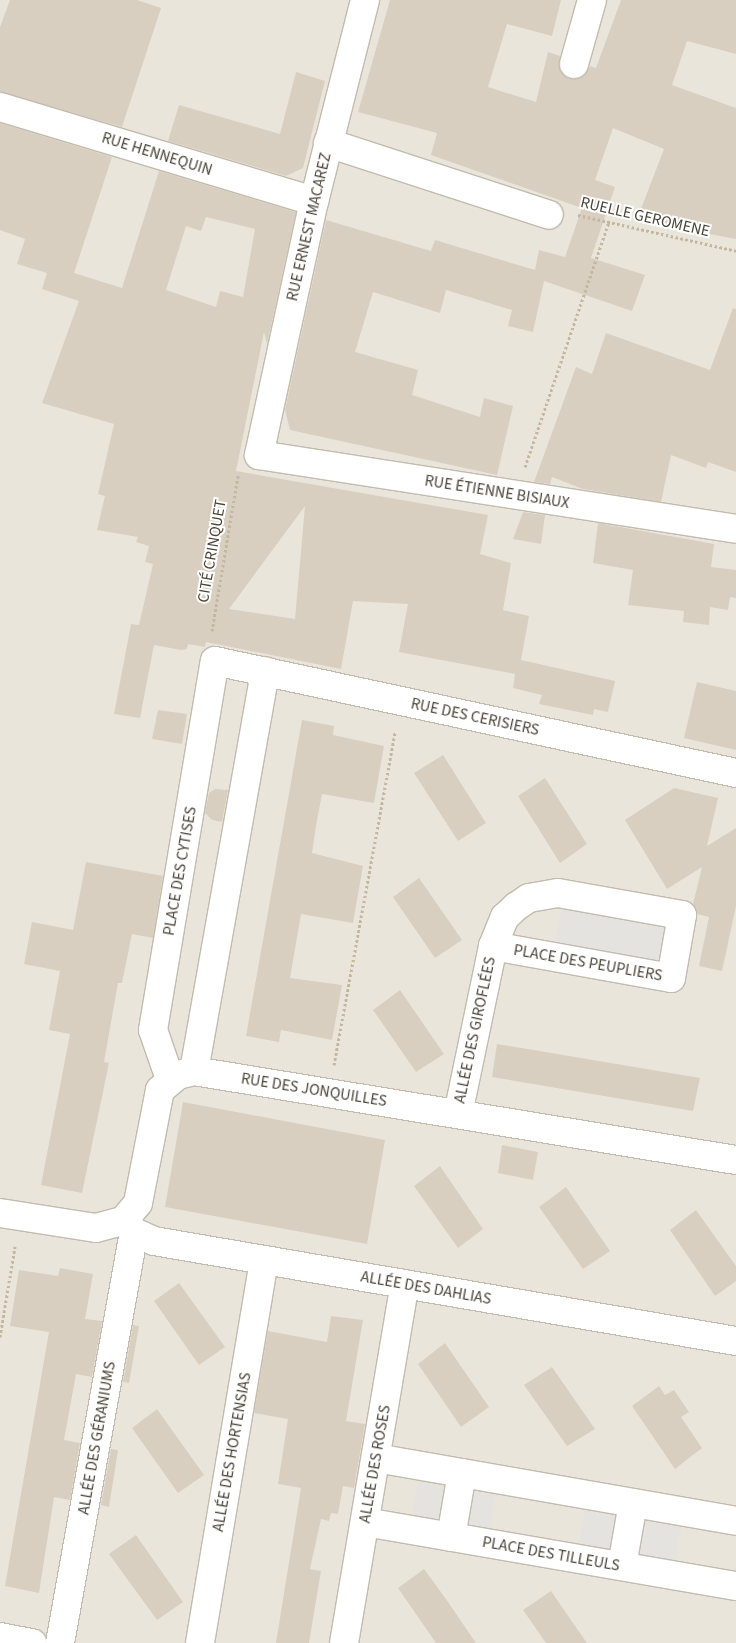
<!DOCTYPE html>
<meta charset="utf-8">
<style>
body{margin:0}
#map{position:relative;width:736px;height:1643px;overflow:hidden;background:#f6f3ec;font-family:"Source Sans 3",sans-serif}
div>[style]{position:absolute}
.residential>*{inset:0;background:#eae5da}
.parking>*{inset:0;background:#e5e3e0}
.building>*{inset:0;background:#d8cfc1}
.path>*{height:3px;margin-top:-1.5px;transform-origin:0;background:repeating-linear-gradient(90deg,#c4b79f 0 2.5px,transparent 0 5px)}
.roads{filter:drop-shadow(1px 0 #c2bbae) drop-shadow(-1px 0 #c2bbae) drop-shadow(0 1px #c2bbae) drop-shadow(0 -1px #c2bbae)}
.minor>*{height:28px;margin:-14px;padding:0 14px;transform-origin:14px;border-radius:14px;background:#fff}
span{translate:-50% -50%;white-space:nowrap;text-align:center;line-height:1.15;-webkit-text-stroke:4px #fff;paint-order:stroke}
.street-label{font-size:16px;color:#4b4439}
</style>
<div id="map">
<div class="residential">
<div style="clip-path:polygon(0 0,736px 0,736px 1643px,0 1643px)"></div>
</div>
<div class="parking">
<div style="clip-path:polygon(566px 886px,670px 906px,655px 981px,551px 961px)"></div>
<div style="clip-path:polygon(419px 1475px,497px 1489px,489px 1532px,411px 1518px)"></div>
<div style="clip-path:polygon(586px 1502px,683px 1518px,675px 1565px,578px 1549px)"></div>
</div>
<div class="building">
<div style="clip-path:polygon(10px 0,137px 0,161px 8px,122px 127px,0 92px,0 27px)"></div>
<div style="clip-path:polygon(390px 0,561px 0,552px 36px,507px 24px,488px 87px,536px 102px,548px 52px,560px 56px,559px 68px,569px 79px,585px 75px,590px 66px,596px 68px,621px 0,736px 0,736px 54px,687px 41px,672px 85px,736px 108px,736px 239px,668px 226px,639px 214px,664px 149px,613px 128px,595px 180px,615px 187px,591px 258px,645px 275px,632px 311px,544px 281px,533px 332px,508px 326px,512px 310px,446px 290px,440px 313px,373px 292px,355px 352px,418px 370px,412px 395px,480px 417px,484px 398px,513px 406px,497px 475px,290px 430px,285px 410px,326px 220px,431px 251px,435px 240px,535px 270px,539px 250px,565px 257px,582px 208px,431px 155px,437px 133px,358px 112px)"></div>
<div style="clip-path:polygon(296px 72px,325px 81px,303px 168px,286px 176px,168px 141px,179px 105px,280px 134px)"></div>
<div style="clip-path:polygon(evenodd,0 123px,112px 157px,74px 273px,122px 288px,159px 171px,296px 212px,267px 344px,264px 332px,236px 471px,488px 515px,480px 554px,511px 563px,503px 610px,529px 616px,521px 660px,615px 681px,608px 712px,594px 709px,593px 715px,539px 704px,542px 695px,513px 688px,515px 674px,399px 652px,408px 604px,353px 601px,341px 669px,206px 642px,205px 647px,188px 644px,187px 649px,181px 650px,154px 645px,140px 718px,114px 714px,131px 624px,139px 625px,153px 564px,145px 562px,149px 546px,136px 542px,138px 537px,97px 530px,105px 496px,98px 494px,114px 424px,42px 403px,79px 301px,42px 289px,47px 273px,17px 264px,25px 239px,0 230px,0 123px,206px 217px,255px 229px,243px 297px,220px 291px,216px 307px,166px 290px,186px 226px,201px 231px,206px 217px,0 123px,305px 506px,295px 619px,229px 609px,305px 506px)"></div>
<div style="clip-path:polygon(733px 308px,736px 309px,736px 472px,708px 462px,706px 468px,671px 455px,661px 502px,583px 489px,552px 477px,550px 484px,534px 482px,576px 367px,592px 374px,606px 333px,710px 370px)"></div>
<div style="clip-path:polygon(523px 512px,545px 515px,541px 544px,513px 539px)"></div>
<div style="clip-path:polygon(598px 523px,714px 544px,711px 567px,736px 570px,736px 598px,730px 597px,728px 610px,710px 607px,709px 625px,683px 622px,684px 611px,628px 605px,633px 570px,593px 563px)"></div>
<div style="clip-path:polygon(697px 682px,736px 691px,736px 750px,684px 738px)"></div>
<div style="clip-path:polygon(158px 710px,187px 714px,182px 744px,152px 739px)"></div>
<div style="clip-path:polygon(302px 720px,334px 726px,333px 735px,384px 746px,374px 803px,322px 794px,316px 826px,312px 853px,363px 866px,353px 923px,301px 914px,290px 978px,342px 985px,332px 1040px,281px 1030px,279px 1042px,246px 1036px)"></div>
<div style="clip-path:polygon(443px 755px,486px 823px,458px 841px,414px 773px)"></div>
<div style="clip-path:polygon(545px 778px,587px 844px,560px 863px,518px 796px)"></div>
<div style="clip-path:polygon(674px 788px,718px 798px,707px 846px,736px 828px,736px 906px,722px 971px,699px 966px,709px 917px,697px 914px,693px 904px,702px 867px,667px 889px,625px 820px)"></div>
<div style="clip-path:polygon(215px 789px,228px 790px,222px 822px,212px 820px,205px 813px,209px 793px)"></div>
<div style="clip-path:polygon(86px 862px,163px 876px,153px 938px,132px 934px,122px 983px,118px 983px,104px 1062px,109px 1063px,82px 1193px,41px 1185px,70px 1034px,49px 1030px,60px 971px,24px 964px,32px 922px,73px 930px)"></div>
<div style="clip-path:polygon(419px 878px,462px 940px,435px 958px,393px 897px)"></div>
<div style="clip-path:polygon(400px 990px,444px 1054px,416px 1072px,373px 1010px)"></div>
<div style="clip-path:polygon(497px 1044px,700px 1078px,693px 1111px,492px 1077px)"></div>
<div style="clip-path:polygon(183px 1102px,385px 1140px,367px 1244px,165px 1207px)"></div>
<div style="clip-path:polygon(502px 1145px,538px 1152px,533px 1180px,498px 1173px)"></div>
<div style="clip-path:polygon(440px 1166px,483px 1229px,458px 1248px,414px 1186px)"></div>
<div style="clip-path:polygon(566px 1187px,610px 1251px,583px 1269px,539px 1207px)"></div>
<div style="clip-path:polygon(696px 1210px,736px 1266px,736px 1281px,715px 1296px,670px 1230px)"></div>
<div style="clip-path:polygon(60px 1268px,93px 1274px,85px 1319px,102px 1321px,92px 1377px,76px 1374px,64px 1440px,80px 1443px,70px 1500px,54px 1497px,39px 1593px,5px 1586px,49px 1332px,10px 1326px,19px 1270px,58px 1276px)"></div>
<div style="clip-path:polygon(179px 1283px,225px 1347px,199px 1365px,154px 1301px)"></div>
<div style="clip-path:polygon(331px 1316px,363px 1320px,346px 1421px,365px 1424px,354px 1488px,343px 1486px,338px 1514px,331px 1513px,329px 1521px,321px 1519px,310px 1569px,321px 1571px,309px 1643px,276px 1643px,301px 1488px,278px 1484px,288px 1419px,254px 1413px,268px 1331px,327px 1342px)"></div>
<div style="clip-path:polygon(133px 1325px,139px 1326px,129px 1383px,123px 1382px)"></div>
<div style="clip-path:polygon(445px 1343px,489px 1407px,461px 1427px,418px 1364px)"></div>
<div style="clip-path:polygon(552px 1367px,595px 1429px,567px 1446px,524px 1385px)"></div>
<div style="clip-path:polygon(659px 1386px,665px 1395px,674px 1390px,689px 1412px,681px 1417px,702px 1448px,675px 1469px,632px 1406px)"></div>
<div style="clip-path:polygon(157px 1409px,204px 1475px,178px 1493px,132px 1428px)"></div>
<div style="clip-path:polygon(111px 1449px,118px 1450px,109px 1507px,101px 1505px)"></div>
<div style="clip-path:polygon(136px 1535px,183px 1602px,157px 1620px,109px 1554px)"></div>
<div style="clip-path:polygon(424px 1569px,446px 1599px,476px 1643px,436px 1643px,398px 1588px)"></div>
<div style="clip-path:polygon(551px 1591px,573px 1623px,587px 1643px,546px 1643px,523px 1610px)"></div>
</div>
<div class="path">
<div style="left:578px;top:215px;width:162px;rotate:12.8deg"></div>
<div style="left:525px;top:467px;width:260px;rotate:-71.1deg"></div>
<div style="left:212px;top:631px;width:158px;rotate:-80.5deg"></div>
<div style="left:334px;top:1065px;width:339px;rotate:-79.6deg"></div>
<div style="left:0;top:1337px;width:92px;rotate:-80.6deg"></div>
</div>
<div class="roads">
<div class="minor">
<div style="left:365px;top:0;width:207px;rotate:104.2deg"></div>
<div style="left:314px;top:201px;width:260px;rotate:102.2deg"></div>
<div style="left:259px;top:455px;width:483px;rotate:8.8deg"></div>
<div style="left:574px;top:64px;width:66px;rotate:-74.3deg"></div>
<div style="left:0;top:107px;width:328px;rotate:16.7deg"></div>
<div style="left:328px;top:143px;width:232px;rotate:18deg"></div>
<div style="left:194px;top:1071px;width:406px;rotate:-79.9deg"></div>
<div style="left:170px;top:1079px;width:52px;rotate:-109.1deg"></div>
<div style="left:153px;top:1030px;width:374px;rotate:-80.5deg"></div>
<div style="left:215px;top:661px;width:533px;rotate:12.13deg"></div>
<div style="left:458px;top:1114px;width:172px;rotate:-78.2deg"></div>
<div style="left:493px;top:946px;width:31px;rotate:-68deg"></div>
<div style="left:505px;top:917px;width:16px;rotate:-43deg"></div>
<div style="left:517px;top:906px;width:14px;rotate:-34deg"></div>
<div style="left:529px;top:898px;width:29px;rotate:-10deg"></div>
<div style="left:558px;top:893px;width:126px;rotate:10.1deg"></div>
<div style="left:682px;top:915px;width:64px;rotate:99.9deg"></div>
<div style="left:671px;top:978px;width:181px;rotate:-169.8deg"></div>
<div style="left:0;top:1213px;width:97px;rotate:8.9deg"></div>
<div style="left:96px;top:1228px;width:28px;rotate:-15deg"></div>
<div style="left:123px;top:1221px;width:23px;rotate:-50deg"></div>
<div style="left:138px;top:1203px;width:115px;rotate:-79deg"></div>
<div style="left:160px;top:1090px;width:23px;rotate:-40deg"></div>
<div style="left:178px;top:1075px;width:16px;rotate:-14deg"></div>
<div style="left:194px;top:1071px;width:549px;rotate:9.33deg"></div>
<div style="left:123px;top:1221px;width:16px;rotate:45deg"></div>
<div style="left:134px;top:1232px;width:22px;rotate:24deg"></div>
<div style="left:154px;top:1241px;width:591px;rotate:9.75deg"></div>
<div style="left:376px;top:1458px;width:365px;rotate:9.9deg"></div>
<div style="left:365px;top:1522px;width:376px;rotate:9.8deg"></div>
<div style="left:451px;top:1537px;width:65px;rotate:-80.2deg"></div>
<div style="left:622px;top:1566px;width:64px;rotate:-80.1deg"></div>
<div style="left:0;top:1637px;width:33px;rotate:11deg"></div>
<div style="left:60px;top:1643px;width:418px;rotate:-79.8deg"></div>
<div style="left:200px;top:1643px;width:388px;rotate:-80.5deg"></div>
<div style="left:344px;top:1643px;width:364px;rotate:-80.4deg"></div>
</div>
</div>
<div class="street-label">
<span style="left:157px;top:154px;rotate:17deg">RUE HENNEQUIN</span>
<span style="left:645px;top:217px;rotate:13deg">RUELLE GEROMENE</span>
<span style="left:309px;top:227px;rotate:-77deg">RUE ERNEST MACAREZ</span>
<span style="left:497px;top:492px;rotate:9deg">RUE ÉTIENNE BISIAUX</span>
<span style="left:212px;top:551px;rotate:-80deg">CITÉ CRINQUET</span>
<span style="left:475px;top:717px;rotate:12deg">RUE DES CERISIERS</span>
<span style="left:180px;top:871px;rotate:-80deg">PLACE DES CYTISES</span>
<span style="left:588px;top:963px;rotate:10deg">PLACE DES PEUPLIERS</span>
<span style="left:475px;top:1030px;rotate:-78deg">ALLÉE DES GIROFLÉES</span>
<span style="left:314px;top:1090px;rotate:9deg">RUE DES JONQUILLES</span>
<span style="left:426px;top:1288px;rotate:10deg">ALLÉE DES DAHLIAS</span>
<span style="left:97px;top:1438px;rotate:-80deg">ALLÉE DES GÉRANIUMS</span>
<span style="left:232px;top:1452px;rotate:-80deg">ALLÉE DES HORTENSIAS</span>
<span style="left:375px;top:1464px;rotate:-80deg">ALLÉE DES ROSES</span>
<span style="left:551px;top:1554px;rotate:10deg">PLACE DES TILLEULS</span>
</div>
</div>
